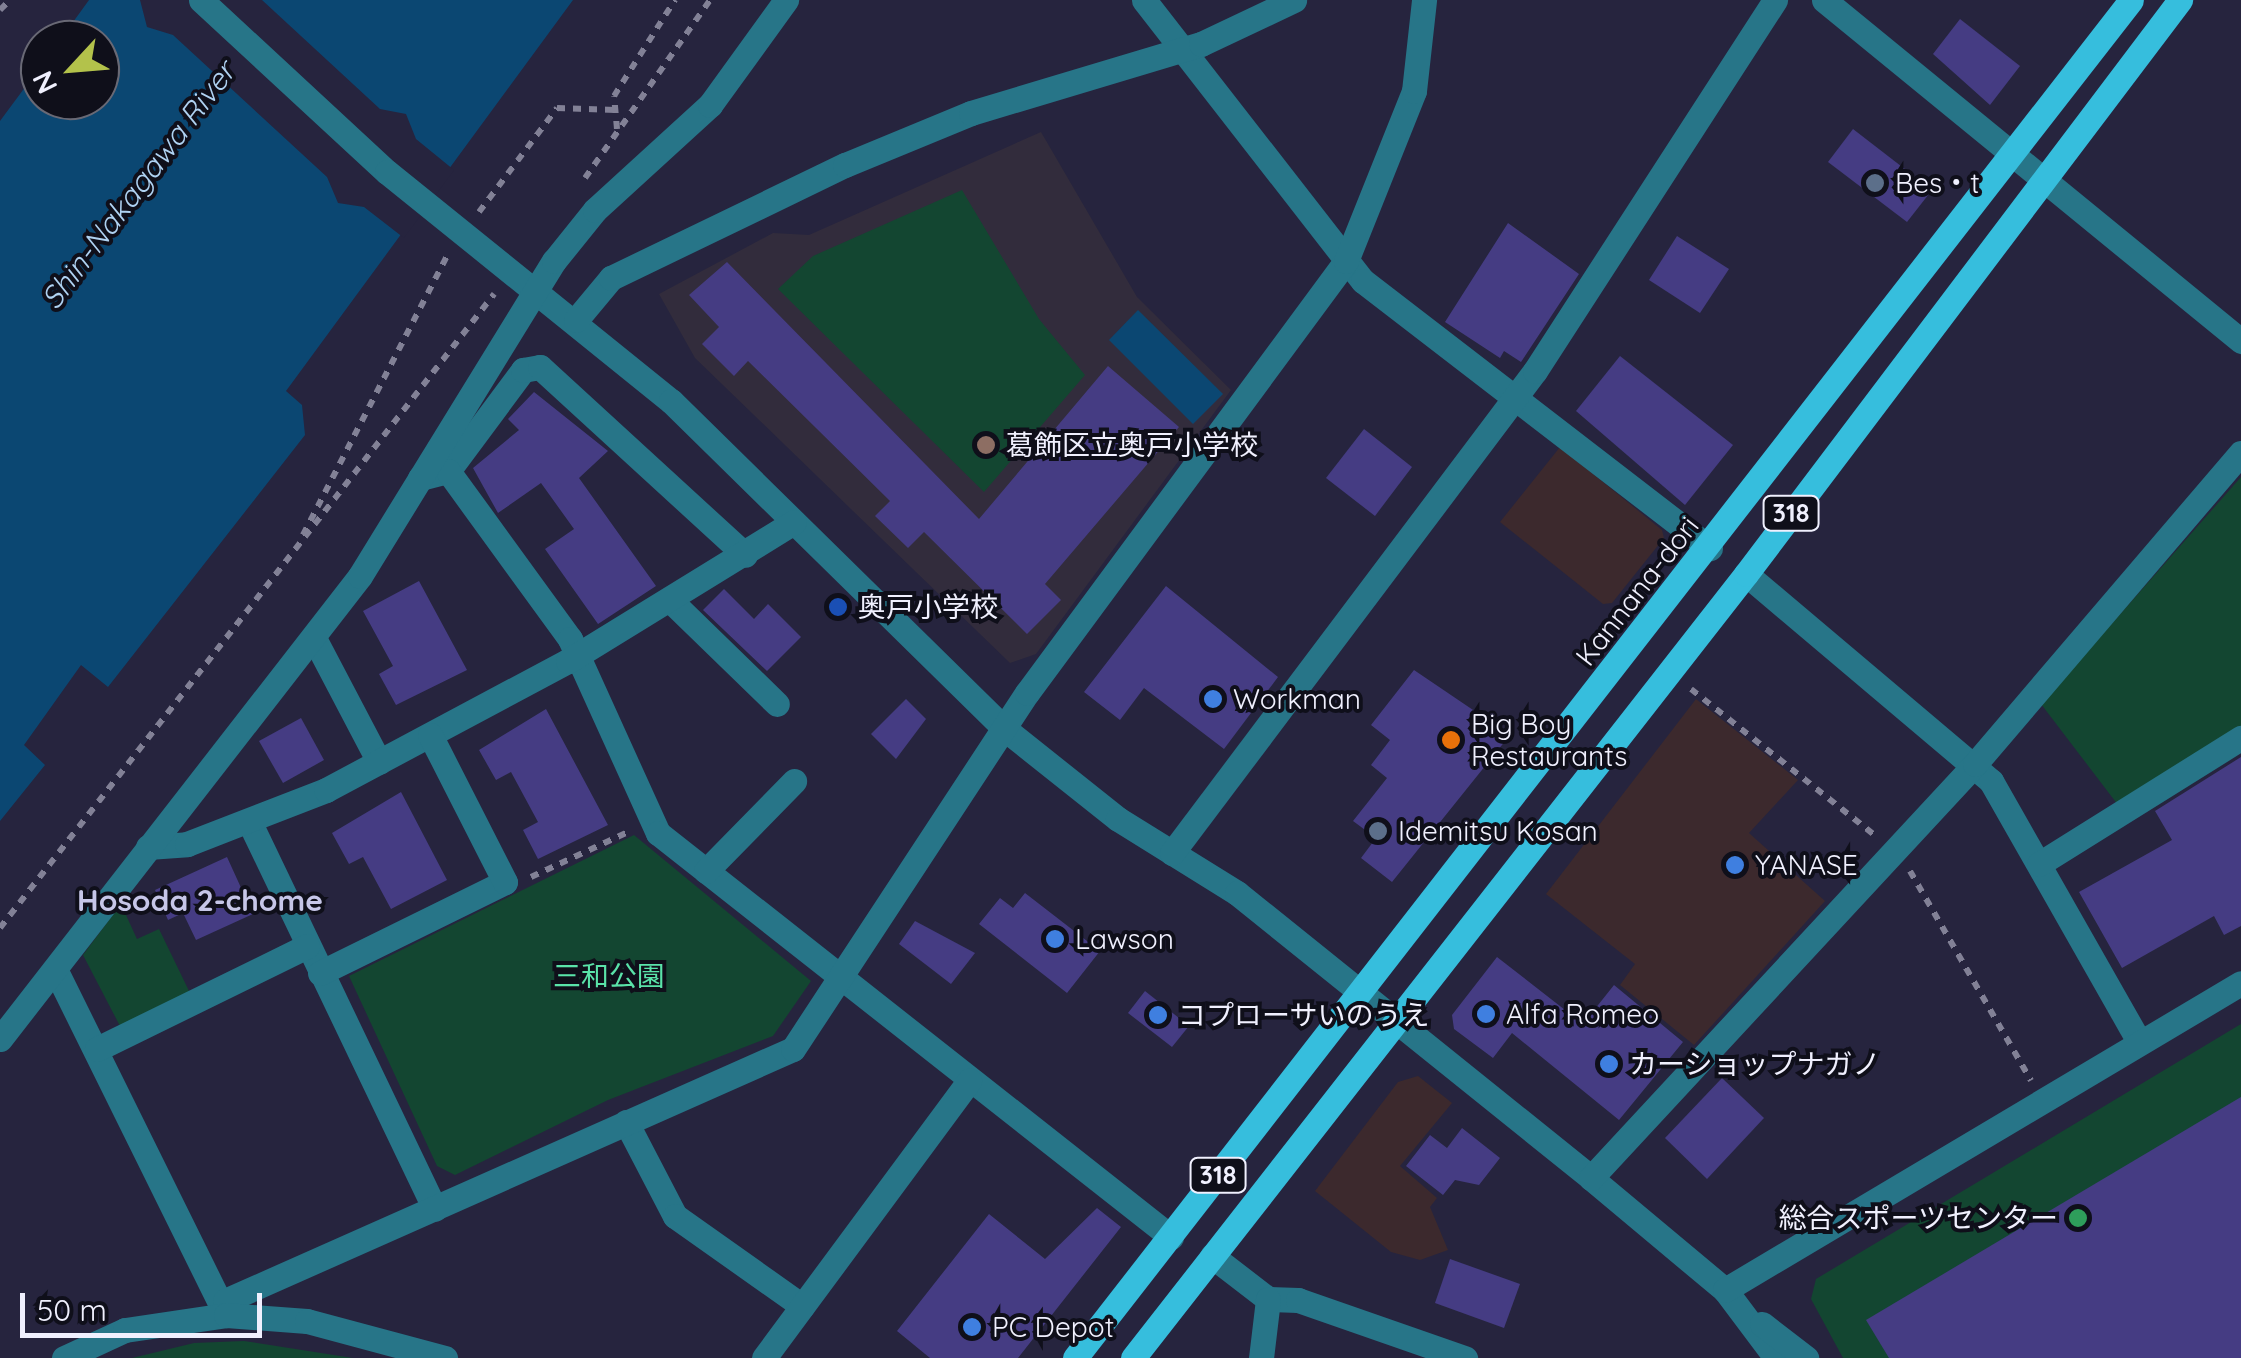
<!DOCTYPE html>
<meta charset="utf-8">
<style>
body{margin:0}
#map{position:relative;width:2241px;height:1358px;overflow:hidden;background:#26243e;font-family:Quicksand,"Noto Sans JP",sans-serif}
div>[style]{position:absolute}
.industrial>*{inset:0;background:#3c292d}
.education>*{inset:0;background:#322c3c}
.green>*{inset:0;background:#134631}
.water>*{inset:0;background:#0b4772}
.pier>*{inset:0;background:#26243e}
.building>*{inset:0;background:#453c83}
.path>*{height:6px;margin-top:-3px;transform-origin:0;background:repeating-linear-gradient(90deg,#828196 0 8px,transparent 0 16px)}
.minor>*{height:25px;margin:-12.5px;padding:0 12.5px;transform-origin:12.5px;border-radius:12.5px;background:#277588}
.major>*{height:25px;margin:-12.5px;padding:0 12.5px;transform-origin:12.5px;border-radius:12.5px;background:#36bedd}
.dots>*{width:28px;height:28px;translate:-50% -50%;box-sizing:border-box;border:5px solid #0f0f1a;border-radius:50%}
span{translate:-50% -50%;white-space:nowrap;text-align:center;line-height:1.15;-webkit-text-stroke:8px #0f0f1a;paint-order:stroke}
.shield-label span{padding:2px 8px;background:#0f0f1a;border:2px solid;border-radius:8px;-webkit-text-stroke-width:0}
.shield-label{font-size:25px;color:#f0f0fe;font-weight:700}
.poi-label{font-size:28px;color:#f0f0fe}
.left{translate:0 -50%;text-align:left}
.right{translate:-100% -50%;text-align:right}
.street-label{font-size:28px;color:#f0f0fe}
.park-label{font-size:28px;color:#5ae3a9}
.water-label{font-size:30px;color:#afd2f2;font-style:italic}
.neighbourhood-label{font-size:30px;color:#c6c6e8;font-weight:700}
.north{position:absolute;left:20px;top:20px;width:100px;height:100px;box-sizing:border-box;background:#0f0f1a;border:2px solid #696975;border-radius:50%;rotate:244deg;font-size:28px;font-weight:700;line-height:40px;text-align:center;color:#f0f0fe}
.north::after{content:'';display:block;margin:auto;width:35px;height:45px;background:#b3c24b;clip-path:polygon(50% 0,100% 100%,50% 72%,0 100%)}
.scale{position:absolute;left:20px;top:1293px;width:242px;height:45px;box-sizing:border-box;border:5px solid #f0f0fe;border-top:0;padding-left:12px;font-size:30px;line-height:35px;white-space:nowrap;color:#f0f0fe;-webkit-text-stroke:8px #0f0f1a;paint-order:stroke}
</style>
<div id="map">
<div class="industrial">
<div style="clip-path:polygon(1560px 447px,1662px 530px,1664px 538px,1612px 603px,1603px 604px,1500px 522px)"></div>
<div style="clip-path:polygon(1696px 699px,1798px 780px,1749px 833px,1825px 901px,1694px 1045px,1620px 985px,1635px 964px,1546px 894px)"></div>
<div style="clip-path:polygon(1418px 1076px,1452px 1103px,1400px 1166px,1437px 1198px,1430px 1207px,1448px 1250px,1420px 1260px,1391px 1252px,1315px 1191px,1398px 1082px)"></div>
</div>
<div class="education">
<div style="clip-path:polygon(1041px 132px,1137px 297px,1231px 390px,1036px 654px,1010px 663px,695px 358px,659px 294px,773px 233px,809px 235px)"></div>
</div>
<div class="green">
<div style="clip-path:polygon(962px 190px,1039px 319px,1085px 375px,984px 492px,778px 289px,813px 256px)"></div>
<div style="clip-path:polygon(2241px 477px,2241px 727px,2118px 805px,2041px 704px)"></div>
<div style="clip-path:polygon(634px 835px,811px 981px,773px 1036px,608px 1100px,455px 1175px,437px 1166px,349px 976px)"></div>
<div style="clip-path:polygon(121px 904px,137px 939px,159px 929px,190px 993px,121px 1028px,83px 955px)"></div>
<div style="clip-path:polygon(2241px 1024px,2241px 1358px,1843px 1358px,1811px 1299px,1816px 1279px)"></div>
<div style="clip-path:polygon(244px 1341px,353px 1358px,132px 1358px,194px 1343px)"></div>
</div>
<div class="water">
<div style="clip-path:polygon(89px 0,573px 0,286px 391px,302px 405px,305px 435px,108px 687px,81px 665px,24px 745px,45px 765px,0 821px,0 121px,40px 67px,40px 100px,100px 100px,100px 40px,60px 40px)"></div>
<div style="clip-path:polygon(1138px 310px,1223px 394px,1193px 424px,1109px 340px)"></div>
</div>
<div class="pier">
<div style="clip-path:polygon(140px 0,262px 0,380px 109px,406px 114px,416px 139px,454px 170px,404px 238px,364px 207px,338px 203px,327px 177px,173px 35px,147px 27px)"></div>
</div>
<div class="building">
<div style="clip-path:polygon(1960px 19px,2020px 66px,1990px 105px,1933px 54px)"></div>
<div style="clip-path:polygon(1853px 129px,1932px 190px,1907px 222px,1828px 162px)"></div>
<div style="clip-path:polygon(1508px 223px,1579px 274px,1521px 362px,1504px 351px,1500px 358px,1445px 322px)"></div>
<div style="clip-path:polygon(1677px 236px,1729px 269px,1700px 313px,1649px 280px)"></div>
<div style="clip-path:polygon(727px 262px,979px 519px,1108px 366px,1179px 427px,1045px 584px,1061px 600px,1027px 634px,924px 532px,908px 548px,875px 516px,890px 501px,748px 361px,734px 376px,702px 344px,719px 327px,689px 295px)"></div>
<div style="clip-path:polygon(1620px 356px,1733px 445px,1685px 505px,1576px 411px)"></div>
<div style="clip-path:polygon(534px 392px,608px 451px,579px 478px,656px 586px,598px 624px,545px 549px,574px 529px,541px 483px,498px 513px,473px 468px,519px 430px,508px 419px)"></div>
<div style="clip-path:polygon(1364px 429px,1412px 467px,1375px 516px,1326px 478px)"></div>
<div style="clip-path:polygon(419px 581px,467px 670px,396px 705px,379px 674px,393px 666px,363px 611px)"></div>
<div style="clip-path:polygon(1166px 586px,1278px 677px,1224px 749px,1144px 688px,1120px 720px,1084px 692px)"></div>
<div style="clip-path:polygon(724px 589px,754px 619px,768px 604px,801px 637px,767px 671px,703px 610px)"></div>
<div style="clip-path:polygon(1414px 670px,1510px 735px,1392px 882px,1361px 858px,1376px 838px,1353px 821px,1387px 778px,1371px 765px,1390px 740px,1371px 725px)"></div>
<div style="clip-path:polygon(906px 699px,926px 719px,896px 759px,871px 734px)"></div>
<div style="clip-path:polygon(546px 709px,608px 825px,538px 859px,523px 830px,538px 822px,511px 772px,496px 780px,479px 750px)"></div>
<div style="clip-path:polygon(301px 718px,324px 760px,283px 783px,259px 741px)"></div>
<div style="clip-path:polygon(2241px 757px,2241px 926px,2224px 935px,2214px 916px,2122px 968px,2079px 892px,2172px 840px,2155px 811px)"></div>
<div style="clip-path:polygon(401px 792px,447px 880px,391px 909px,363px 857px,349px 864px,332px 833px)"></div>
<div style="clip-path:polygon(227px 857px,253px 914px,196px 940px,183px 913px,168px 920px,155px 890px)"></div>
<div style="clip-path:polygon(1025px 893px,1100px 951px,1067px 993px,979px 924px,1000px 898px,1013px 908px)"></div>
<div style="clip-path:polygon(915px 921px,975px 953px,951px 984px,899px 944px)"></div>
<div style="clip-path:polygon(1497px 957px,1583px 1024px,1614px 985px,1683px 1042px,1619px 1120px,1512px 1033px,1493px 1058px,1454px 1029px,1452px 1015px)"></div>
<div style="clip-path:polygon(1145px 991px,1189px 1026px,1172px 1047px,1128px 1013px)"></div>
<div style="clip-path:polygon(1722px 1078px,1764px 1118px,1707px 1179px,1665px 1138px)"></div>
<div style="clip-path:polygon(2241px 1097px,2241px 1358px,1889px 1358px,1866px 1320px)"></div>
<div style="clip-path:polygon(1462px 1128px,1500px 1158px,1479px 1185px,1455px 1180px,1443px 1195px,1406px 1166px,1430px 1135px,1447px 1148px)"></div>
<div style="clip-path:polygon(1097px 1208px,1121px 1227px,1018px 1358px,930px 1358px,897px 1331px,989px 1214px,1045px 1259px)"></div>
<div style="clip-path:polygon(1450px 1259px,1520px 1284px,1504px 1328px,1435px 1303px)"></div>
</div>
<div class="path">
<div style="left:0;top:10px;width:14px;rotate:-45deg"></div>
<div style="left:617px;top:129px;width:33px;rotate:-95deg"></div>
<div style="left:614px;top:96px;width:114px;rotate:-57.6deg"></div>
<div style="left:585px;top:178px;width:218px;rotate:-54.9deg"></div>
<div style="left:479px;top:212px;width:130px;rotate:-53.1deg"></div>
<div style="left:557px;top:108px;width:59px;rotate:1.9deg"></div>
<div style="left:303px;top:535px;width:316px;rotate:-62.7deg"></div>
<div style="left:1691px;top:689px;width:233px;rotate:38.5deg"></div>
<div style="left:1910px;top:871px;width:242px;rotate:60deg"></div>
<div style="left:531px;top:877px;width:107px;rotate:-24.9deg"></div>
<div style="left:0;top:928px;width:804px;rotate:-52.07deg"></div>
</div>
<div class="minor">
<div style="left:201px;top:0;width:253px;rotate:42.8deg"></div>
<div style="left:387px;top:172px;width:365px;rotate:38.9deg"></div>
<div style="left:671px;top:401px;width:470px;rotate:44.5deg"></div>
<div style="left:1006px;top:730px;width:143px;rotate:38.5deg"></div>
<div style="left:1118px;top:819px;width:140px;rotate:31.9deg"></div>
<div style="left:1237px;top:893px;width:454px;rotate:38.8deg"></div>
<div style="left:1591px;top:1178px;width:175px;rotate:39.9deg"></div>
<div style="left:1725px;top:1290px;width:85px;rotate:53.1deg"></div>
<div style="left:1144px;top:0;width:356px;rotate:52.1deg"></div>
<div style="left:1363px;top:281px;width:438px;rotate:37.6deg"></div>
<div style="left:1824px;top:0;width:539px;rotate:39.27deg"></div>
<div style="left:576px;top:320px;width:55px;rotate:-50.2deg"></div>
<div style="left:611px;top:278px;width:260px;rotate:-25.8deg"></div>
<div style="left:845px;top:165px;width:136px;rotate:-22.4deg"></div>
<div style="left:971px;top:113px;width:240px;rotate:-16.7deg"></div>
<div style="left:1201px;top:44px;width:103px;rotate:-25.3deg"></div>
<div style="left:448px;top:471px;width:126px;rotate:-53.4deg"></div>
<div style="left:523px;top:370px;width:17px;rotate:-10deg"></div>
<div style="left:540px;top:367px;width:278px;rotate:42.5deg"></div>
<div style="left:420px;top:478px;width:29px;rotate:-14deg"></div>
<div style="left:448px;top:471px;width:208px;rotate:54deg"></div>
<div style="left:570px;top:639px;width:213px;rotate:65.6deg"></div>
<div style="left:658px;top:833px;width:653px;rotate:38.22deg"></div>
<div style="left:1746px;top:574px;width:321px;rotate:40.2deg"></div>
<div style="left:1991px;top:781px;width:301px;rotate:60.4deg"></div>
<div style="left:670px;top:600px;width:149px;rotate:44.2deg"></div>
<div style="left:314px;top:638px;width:140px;rotate:62.3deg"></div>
<div style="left:249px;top:821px;width:430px;rotate:64.4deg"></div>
<div style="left:148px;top:847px;width:39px;rotate:-4deg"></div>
<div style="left:187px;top:844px;width:149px;rotate:-21.2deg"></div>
<div style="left:326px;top:790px;width:274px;rotate:-28.1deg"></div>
<div style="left:568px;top:661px;width:265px;rotate:-31.6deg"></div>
<div style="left:1172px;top:853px;width:603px;rotate:-53.02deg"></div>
<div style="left:1535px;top:371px;width:442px;rotate:-57.1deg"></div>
<div style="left:2039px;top:864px;width:238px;rotate:-32deg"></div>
<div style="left:706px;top:871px;width:126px;rotate:-45.6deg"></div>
<div style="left:56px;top:971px;width:384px;rotate:63.7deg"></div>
<div style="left:320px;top:973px;width:206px;rotate:-26.2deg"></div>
<div style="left:505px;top:882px;width:165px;rotate:-117deg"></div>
<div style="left:0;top:1039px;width:586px;rotate:-52.13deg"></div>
<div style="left:360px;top:576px;width:370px;rotate:-58.4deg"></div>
<div style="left:554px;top:261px;width:65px;rotate:-51.2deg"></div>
<div style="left:595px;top:210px;width:156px;rotate:-42.4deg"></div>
<div style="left:710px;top:105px;width:130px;rotate:-54.1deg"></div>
<div style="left:97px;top:1049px;width:234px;rotate:-26.1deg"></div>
<div style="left:626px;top:1122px;width:106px;rotate:62.5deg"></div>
<div style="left:675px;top:1216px;width:156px;rotate:35.3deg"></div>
<div style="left:1591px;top:1178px;width:565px;rotate:-47.15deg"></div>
<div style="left:1975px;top:764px;width:409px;rotate:-49.5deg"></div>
<div style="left:1212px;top:1256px;width:71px;rotate:37.5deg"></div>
<div style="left:1268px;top:1299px;width:30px;rotate:2deg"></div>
<div style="left:1298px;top:1300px;width:177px;rotate:19.2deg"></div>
<div style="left:1725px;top:1290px;width:600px;rotate:-30.75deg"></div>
<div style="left:225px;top:1301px;width:621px;rotate:-23.93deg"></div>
<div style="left:793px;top:1049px;width:426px;rotate:-56.7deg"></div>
<div style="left:1027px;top:693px;width:537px;rotate:-53.56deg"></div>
<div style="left:1346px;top:261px;width:183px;rotate:-68.2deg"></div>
<div style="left:1414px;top:91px;width:92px;rotate:-83.7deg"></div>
<div style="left:1762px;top:1324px;width:56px;rotate:37.7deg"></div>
<div style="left:64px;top:1358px;width:67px;rotate:-24.7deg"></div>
<div style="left:125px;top:1330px;width:102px;rotate:-8.4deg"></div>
<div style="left:226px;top:1315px;width:81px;rotate:4.2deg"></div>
<div style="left:307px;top:1321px;width:143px;rotate:15deg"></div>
<div style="left:764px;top:1358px;width:345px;rotate:-53.5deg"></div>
<div style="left:1261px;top:1358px;width:59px;rotate:-83.2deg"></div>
</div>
<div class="major">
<div style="left:1075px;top:1358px;width:1720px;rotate:-52.13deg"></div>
<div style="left:1133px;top:1358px;width:995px;rotate:-51.98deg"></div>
<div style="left:1746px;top:574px;width:720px;rotate:-52.91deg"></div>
</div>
<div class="dots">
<div style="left:1875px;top:183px;background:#5c6f8a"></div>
<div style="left:986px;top:445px;background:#8d6e63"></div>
<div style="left:838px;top:607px;background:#1a4fb4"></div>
<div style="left:1213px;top:699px;background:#3f7fe0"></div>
<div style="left:1451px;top:740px;background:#e8710a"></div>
<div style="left:1378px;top:831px;background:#5c6f8a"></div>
<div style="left:1735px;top:865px;background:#3f7fe0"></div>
<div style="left:1055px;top:939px;background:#3f7fe0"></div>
<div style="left:1486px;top:1014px;background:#3f7fe0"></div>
<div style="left:1158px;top:1015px;background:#3f7fe0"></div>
<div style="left:1609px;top:1064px;background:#3f7fe0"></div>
<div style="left:2078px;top:1218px;background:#2e9e5b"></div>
<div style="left:972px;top:1327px;background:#3f7fe0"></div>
</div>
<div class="shield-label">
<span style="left:1791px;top:513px">318</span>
<span style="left:1218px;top:1175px">318</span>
</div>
<div class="poi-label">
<span class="left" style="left:1895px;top:183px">Bes・t</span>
<span class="left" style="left:1006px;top:445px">葛飾区立奥戸小学校</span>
<span class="left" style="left:858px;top:607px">奥戸小学校</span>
<span class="left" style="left:1233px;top:699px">Workman</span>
<span class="left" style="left:1471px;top:740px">Big Boy<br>Restaurants</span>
<span class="left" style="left:1398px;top:831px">Idemitsu Kosan</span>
<span class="left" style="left:1755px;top:865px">YANASE</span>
<span class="left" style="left:1075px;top:939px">Lawson</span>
<span class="left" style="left:1506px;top:1014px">Alfa Romeo</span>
<span class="left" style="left:1178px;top:1015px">コプローサいのうえ</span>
<span class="left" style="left:1629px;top:1064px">カーショップナガノ</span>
<span class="right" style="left:2058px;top:1218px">総合スポーツセンター</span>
<span class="left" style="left:992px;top:1327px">PC Depot</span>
</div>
<div class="street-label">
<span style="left:1637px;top:591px;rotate:-52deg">Kannana-dori</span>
</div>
<div class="park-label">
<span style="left:609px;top:976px">三和公園</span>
</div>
<div class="water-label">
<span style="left:138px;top:185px;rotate:-53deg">Shin-Nakagawa River</span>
</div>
<div class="neighbourhood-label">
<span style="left:200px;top:900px">Hosoda 2-chome</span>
</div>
<div class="north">N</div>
<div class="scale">50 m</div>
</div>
